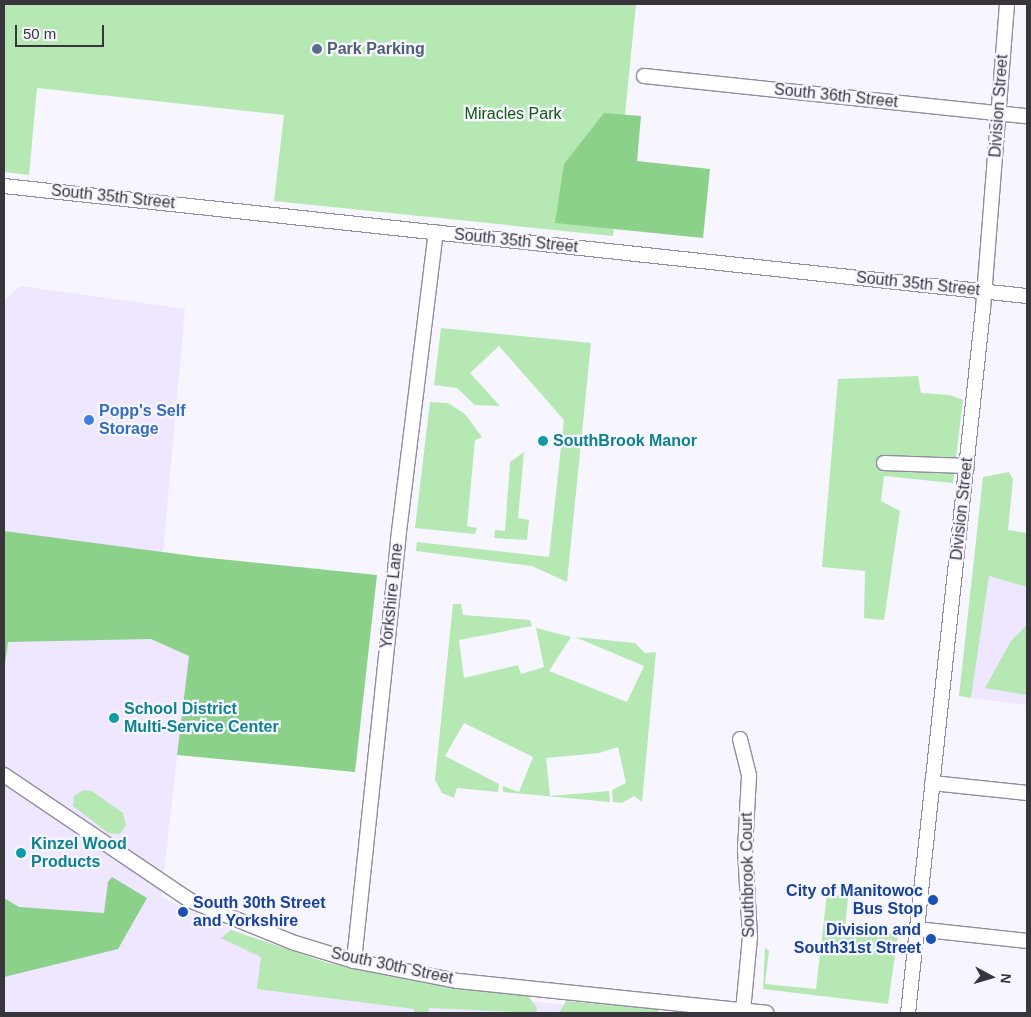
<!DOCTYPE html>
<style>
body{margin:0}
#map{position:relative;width:1031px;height:1017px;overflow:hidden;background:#f7f5fd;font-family:Arial,sans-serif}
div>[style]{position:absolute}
.built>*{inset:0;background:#eee7ff}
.green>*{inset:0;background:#b6e8b4}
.forest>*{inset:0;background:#8bd189}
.roads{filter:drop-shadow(1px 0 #928ca0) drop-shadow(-1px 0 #928ca0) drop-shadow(0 1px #928ca0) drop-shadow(0 -1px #928ca0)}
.street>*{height:14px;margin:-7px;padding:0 7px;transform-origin:7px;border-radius:7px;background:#fff}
.dots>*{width:14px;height:14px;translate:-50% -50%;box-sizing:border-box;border:2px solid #f7f5fd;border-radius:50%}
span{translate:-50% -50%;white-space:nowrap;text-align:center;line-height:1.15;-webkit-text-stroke:4.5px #f7f5fd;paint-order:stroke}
.service-label{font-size:16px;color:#4e5e75;font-weight:700}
.left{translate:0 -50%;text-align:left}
.street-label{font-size:16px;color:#38353d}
.park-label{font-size:16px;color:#105814}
.shop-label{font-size:16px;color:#366cbe;font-weight:700}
.culture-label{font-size:16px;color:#0d838f;font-weight:700}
.transit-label{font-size:16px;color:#164399;font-weight:700}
.right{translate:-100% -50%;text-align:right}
.frame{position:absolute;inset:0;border:5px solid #38353d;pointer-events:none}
.north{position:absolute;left:966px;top:952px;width:50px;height:50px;-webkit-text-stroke:4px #f7f5fd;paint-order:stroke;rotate:96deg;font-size:14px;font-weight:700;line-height:20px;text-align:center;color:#38353d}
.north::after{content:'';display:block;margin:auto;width:18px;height:22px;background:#38353d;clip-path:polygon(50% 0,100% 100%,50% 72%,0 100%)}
.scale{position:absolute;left:15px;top:25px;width:89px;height:22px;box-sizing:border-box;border:2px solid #38353d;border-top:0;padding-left:6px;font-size:15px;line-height:18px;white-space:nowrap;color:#38353d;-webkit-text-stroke:4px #f7f5fd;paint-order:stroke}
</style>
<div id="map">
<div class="built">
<div style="clip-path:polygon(20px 286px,185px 309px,163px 552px,200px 557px,161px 897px,302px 960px,452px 993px,643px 1013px,4px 1013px,4px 672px,20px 534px,4px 531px,4px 301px)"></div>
<div style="clip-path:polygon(989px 576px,1027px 587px,1027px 705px,971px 698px)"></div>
</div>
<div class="green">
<div style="clip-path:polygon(4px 4px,636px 4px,613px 236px,274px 201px,284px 115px,37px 88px,29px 175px,4px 172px)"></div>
<div style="clip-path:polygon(441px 328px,591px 343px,567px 582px,532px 566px,416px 551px,417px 542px,549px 557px,564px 420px,499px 346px,470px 373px,500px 406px,475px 405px,457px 388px,434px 385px)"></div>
<div style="clip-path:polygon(918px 376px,921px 393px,950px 395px,963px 400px,953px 483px,884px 476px,881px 501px,900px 511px,884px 620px,864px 618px,865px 571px,822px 567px,838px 379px)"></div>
<div style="clip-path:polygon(430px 402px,448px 403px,465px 414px,482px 437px,475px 440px,467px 526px,477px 528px,475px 534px,415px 528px)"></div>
<div style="clip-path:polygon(524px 452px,518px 518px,529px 520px,527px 540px,494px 538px,495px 530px,505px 531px,510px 462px)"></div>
<div style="clip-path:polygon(1009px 472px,1013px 479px,1008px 530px,1027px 533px,1027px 587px,989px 576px,971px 698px,959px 696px,983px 477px)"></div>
<div style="clip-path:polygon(453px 604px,461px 604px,463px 615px,530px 620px,532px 626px,459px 640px,464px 678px,518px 665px,521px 674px,544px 667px,536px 628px,571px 637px,549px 671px,627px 702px,644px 666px,575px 637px,635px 643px,645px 653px,656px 652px,642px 802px,634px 796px,622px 803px,613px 802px,612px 790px,626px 783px,618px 747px,599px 753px,546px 758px,550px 796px,609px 791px,610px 802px,503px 792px,503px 786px,519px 792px,533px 757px,464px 723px,445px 756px,499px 784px,498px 792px,457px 788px,454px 798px,442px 793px,435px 780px)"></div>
<div style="clip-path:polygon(1027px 625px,1027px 695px,985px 688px,1011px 641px)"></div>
<div style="clip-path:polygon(83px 790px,92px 791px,123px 813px,126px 825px,120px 834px,108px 833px,73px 806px,74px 796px)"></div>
<div style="clip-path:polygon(827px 894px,848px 897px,845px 928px,898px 934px,888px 1004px,763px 989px,765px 948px,769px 951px,765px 984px,816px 989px)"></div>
<div style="clip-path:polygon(231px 930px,328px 963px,467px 990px,528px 996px,537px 1008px,536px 1013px,429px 1008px,428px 1013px,414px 1013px,414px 1009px,257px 989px,261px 957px,221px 938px)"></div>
<div style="clip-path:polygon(566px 1001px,658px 1009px,660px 1013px,559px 1013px)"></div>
</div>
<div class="forest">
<div style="clip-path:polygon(604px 113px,641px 116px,637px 161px,710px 169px,703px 238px,555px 223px,564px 164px)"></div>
<div style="clip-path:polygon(4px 531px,200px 557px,377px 575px,355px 772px,177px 755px,189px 656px,151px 639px,8px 642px,4px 672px)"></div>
<div style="clip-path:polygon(112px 877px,147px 898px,118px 949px,4px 977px,4px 898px,19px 907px,104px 913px,108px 882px)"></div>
</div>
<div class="roads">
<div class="street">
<div style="left:644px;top:76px;width:385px;rotate:6deg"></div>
<div style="left:4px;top:186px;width:1029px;rotate:6.14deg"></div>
<div style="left:884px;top:463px;width:83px;rotate:2.1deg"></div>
<div style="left:740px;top:739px;width:38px;rotate:76deg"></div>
<div style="left:749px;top:776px;width:74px;rotate:93.1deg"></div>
<div style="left:745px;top:850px;width:87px;rotate:86.7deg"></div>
<div style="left:750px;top:937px;width:74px;rotate:95.4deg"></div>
<div style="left:4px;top:775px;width:223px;rotate:34deg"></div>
<div style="left:189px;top:900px;width:114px;rotate:22.1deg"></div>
<div style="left:295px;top:943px;width:62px;rotate:17deg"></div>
<div style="left:354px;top:961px;width:106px;rotate:10.9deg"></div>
<div style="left:458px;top:981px;width:310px;rotate:5.9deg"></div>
<div style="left:932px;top:783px;width:96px;rotate:6deg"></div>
<div style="left:917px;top:929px;width:111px;rotate:6.2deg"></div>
<div style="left:354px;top:961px;width:423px;rotate:-84deg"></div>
<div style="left:398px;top:540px;width:310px;rotate:-83deg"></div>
<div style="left:908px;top:1013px;width:708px;rotate:-83.92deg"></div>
<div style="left:983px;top:309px;width:306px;rotate:-85.5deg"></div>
</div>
</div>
<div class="dots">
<div style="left:317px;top:49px;background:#5c6f8a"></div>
<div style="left:89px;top:420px;background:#3f7fe0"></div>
<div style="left:543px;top:441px;background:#0f9aa8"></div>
<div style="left:114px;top:718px;background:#0f9aa8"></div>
<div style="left:21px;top:853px;background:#0f9aa8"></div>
<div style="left:933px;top:900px;background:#1a4fb4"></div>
<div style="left:183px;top:912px;background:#1a4fb4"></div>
<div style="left:931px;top:939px;background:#1a4fb4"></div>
</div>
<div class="service-label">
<span class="left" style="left:327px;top:49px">Park Parking</span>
</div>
<div class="street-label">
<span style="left:836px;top:96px;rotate:6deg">South 36th Street</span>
<span style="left:999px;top:106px;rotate:-86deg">Division Street</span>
<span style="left:113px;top:197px;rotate:6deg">South 35th Street</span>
<span style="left:516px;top:241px;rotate:6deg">South 35th Street</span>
<span style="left:918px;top:284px;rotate:6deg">South 35th Street</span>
<span style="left:962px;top:509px;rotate:-84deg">Division Street</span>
<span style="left:392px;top:596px;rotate:-84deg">Yorkshire Lane</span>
<span style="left:748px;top:875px;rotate:-91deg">Southbrook Court</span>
<span style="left:392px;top:966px;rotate:12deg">South 30th Street</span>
</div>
<div class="park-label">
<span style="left:513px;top:114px">Miracles Park</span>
</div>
<div class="shop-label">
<span class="left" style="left:99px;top:420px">Popp's Self<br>Storage</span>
</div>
<div class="culture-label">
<span class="left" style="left:553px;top:441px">SouthBrook Manor</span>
<span class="left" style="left:124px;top:718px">School District<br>Multi-Service Center</span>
<span class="left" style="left:31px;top:853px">Kinzel Wood<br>Products</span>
</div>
<div class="transit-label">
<span class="right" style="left:923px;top:900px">City of Manitowoc<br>Bus Stop</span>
<span class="left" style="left:193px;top:912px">South 30th Street<br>and Yorkshire</span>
<span class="right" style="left:921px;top:939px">Division and<br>South31st Street</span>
</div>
<div class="frame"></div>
<div class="north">N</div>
<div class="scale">50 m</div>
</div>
